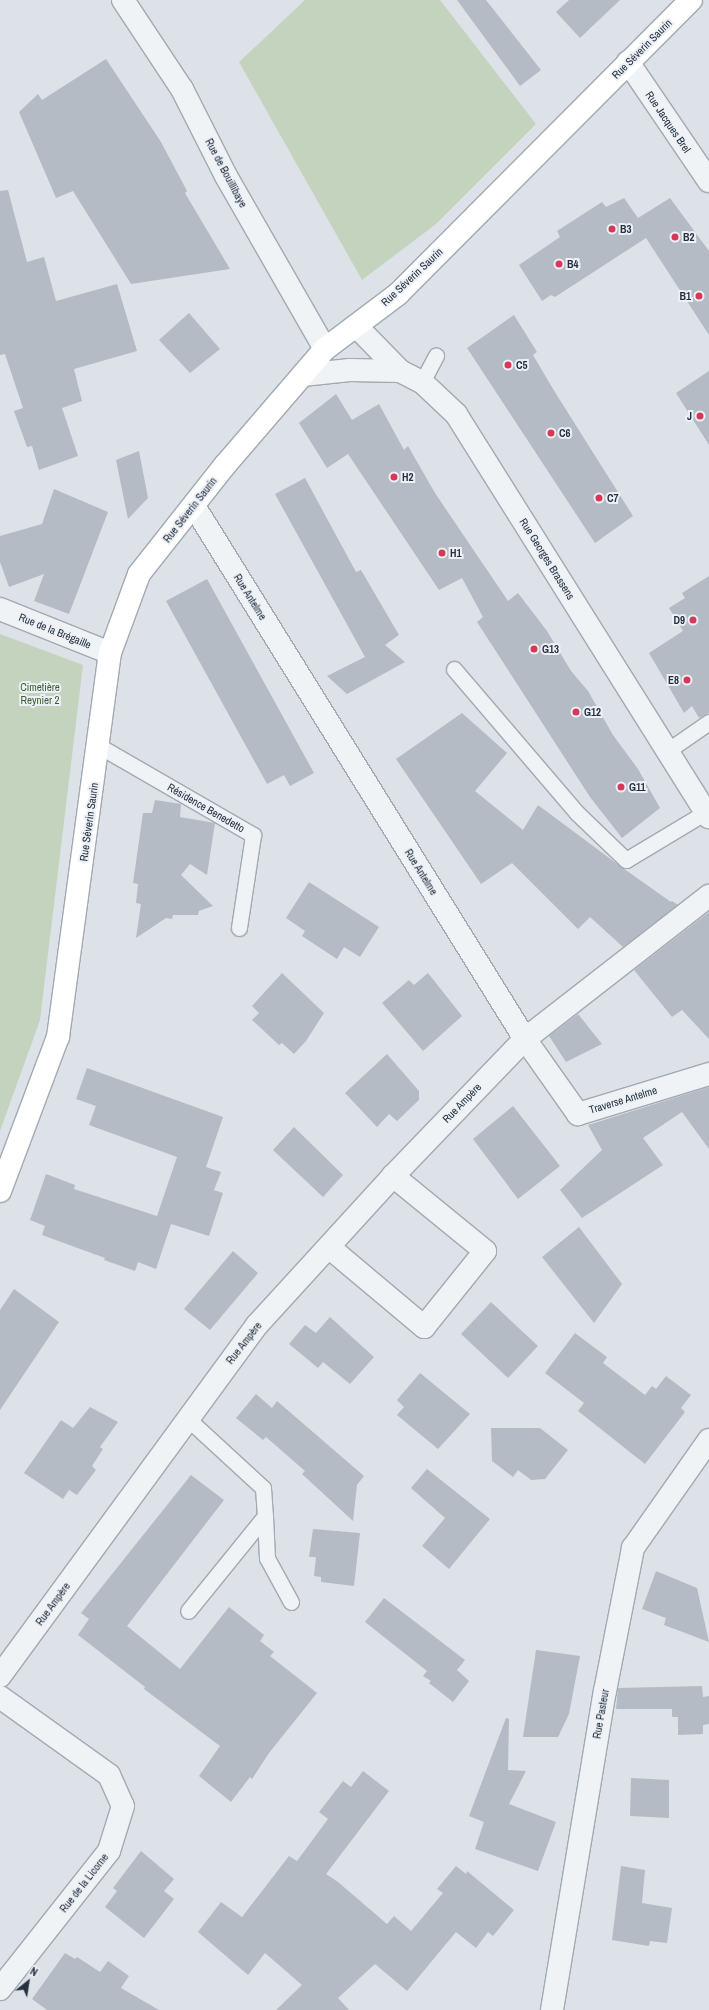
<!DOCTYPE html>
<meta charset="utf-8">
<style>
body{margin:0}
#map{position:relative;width:709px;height:2010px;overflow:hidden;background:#dde2e8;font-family:"Archivo Narrow",sans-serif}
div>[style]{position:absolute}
.green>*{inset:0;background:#c4d3be}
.building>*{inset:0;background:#b4bbc5}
.roads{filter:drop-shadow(1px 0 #a2a9b2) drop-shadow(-1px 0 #a2a9b2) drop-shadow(0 1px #a2a9b2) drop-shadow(0 -1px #a2a9b2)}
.lane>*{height:15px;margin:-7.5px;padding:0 7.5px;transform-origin:7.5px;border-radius:7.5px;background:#f0f3f6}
.street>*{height:22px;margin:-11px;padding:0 11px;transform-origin:11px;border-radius:11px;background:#f0f3f6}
.secondary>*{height:22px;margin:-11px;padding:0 11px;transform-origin:11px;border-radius:11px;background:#fff}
.dots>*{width:11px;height:11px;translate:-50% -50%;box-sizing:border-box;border:2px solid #edf1f6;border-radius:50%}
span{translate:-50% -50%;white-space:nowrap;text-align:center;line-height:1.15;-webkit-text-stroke:4px #edf1f6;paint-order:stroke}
.street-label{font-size:11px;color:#253140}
.poi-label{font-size:11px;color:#253140;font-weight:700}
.left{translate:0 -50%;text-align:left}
.right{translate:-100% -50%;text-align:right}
.park-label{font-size:11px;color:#3c5d32}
.north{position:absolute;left:8px;top:1962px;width:40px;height:40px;-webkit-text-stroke:3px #edf1f6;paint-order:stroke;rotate:30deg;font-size:11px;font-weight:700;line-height:16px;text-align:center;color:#253140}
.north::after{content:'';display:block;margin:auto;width:14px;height:18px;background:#253140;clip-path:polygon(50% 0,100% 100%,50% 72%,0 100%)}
</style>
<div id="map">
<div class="green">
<div style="clip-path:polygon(305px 0,440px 0,536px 124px,436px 224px,362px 280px,239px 62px)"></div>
<div style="clip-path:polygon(0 634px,83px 665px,40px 1020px,0 1131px)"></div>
</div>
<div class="building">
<div style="clip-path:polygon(457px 0,486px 0,541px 70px,520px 86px)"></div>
<div style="clip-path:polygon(569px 0,620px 0,580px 38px,556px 12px)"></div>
<div style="clip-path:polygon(106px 59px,161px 142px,187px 191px,185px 193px,230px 269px,131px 284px,73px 191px,56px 198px,19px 112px,38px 94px,42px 100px)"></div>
<div style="clip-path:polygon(8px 190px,27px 262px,44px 257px,56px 301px,117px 284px,137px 351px,74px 369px,82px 401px,62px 408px,78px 456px,39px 470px,32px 446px,27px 447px,14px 411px,23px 408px,5px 354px,0 355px,0 191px)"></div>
<div style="clip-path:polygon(624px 198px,638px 218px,670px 198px,709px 251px,709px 335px,646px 238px,555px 297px,551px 295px,542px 301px,519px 265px,560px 237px,557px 231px,602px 202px,606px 207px)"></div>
<div style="clip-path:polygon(189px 313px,220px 349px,190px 373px,159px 340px)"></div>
<div style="clip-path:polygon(514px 315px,537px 352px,533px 355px,553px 389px,633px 516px,595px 543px,467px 348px)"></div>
<div style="clip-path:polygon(709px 371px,709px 445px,676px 393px)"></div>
<div style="clip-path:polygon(336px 394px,352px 420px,379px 404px,404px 450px,408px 446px,435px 493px,508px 601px,518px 593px,547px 631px,571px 671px,588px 691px,613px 735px,638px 769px,660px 808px,622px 838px,590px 797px,477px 622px,483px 617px,462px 578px,439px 590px,348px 454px,327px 468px,299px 423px)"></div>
<div style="clip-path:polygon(139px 451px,148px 498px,128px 519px,116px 460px)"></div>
<div style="clip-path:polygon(305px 478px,356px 572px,361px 570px,399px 635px,385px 645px,405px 662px,347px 694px,327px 676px,365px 657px,275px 494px)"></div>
<div style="clip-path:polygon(54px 489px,108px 512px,69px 614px,34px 601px,44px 574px,9px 587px,0 562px,0 536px,42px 524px)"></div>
<div style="clip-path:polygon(709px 576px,709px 713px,699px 718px,692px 706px,684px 713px,649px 653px,683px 631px,669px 608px,685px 598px,682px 593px)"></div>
<div style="clip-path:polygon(207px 579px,314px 773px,290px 786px,284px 775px,267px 784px,166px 601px)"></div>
<div style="clip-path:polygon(462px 713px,507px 753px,475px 791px,523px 830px,538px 805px,620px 866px,671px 902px,672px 901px,678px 905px,623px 947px,590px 917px,578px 929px,512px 863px,481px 884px,396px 759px)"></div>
<div style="clip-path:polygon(155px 800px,181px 804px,180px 817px,215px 823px,207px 875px,190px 864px,181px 875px,213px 906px,199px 911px,198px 915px,173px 915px,172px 919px,166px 918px,136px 938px,141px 904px,136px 903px,138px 884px,133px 883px,143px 813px,152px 813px)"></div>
<div style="clip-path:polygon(309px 882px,379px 927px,360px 957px,344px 947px,337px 959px,302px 936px,305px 931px,286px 918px)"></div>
<div style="clip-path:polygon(709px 912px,709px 1039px,682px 1010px,672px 1017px,634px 970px)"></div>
<div style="clip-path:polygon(282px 973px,324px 1013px,306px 1041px,294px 1054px,282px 1043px,279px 1045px,252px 1020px,259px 1013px,252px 1006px)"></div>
<div style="clip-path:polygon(428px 973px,462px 1016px,423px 1051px,382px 1003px,409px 980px,414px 985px)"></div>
<div style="clip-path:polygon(578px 1014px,602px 1044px,566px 1062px,549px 1036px)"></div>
<div style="clip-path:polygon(387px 1054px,419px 1091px,419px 1100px,397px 1121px,389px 1114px,377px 1127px,345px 1093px)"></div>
<div style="clip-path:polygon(87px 1068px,223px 1117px,206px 1167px,221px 1172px,214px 1190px,223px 1193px,209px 1236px,171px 1224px,156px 1269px,138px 1262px,135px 1271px,104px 1260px,105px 1258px,42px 1235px,45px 1226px,30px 1220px,46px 1174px,75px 1185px,74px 1189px,157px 1216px,177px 1157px,89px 1125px,96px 1106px,76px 1099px)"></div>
<div style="clip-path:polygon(709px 1087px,709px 1149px,682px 1112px,643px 1138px,663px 1165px,582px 1218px,560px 1190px,602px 1150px,588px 1125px)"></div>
<div style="clip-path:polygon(513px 1106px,560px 1166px,518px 1199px,473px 1139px)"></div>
<div style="clip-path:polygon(294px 1127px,343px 1175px,323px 1197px,273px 1150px)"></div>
<div style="clip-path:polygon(579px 1227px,622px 1284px,594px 1323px,542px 1257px)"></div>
<div style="clip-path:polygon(233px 1251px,258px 1273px,210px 1330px,184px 1309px)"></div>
<div style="clip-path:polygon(14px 1289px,59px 1322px,0 1410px,0 1310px)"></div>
<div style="clip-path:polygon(491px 1302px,538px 1346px,508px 1378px,461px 1334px)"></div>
<div style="clip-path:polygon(330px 1317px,374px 1357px,350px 1384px,323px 1362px,318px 1368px,289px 1344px,305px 1325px,316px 1333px)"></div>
<div style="clip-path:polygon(575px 1333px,607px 1357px,603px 1363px,645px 1395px,652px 1386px,656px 1389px,666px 1376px,691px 1395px,681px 1408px,685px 1412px,645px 1464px,578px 1411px,584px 1403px,545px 1373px)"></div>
<div style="clip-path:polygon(420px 1373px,470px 1414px,438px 1449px,397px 1415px,404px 1407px,397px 1400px)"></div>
<div style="clip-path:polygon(256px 1394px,272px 1408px,277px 1401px,364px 1476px,357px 1485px,353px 1521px,302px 1474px,305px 1471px,266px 1437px,263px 1440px,236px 1418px)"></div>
<div style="clip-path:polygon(90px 1407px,118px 1422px,100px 1447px,103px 1449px,92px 1466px,96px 1470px,77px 1495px,69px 1490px,63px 1499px,24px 1473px,61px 1420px,73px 1428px)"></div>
<div style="clip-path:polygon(491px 1428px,540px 1428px,568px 1450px,545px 1479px,531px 1480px,518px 1470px,513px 1477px,492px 1461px)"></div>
<div style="clip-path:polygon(427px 1469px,490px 1519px,449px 1569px,422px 1546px,445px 1518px,411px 1488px)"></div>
<div style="clip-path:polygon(191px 1475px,224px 1500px,127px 1626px,180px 1669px,229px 1607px,264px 1635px,260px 1641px,274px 1652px,270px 1656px,317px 1693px,269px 1753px,252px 1779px,250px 1777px,231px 1802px,199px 1776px,220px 1746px,144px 1689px,145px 1687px,78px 1635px,89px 1619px,81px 1613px)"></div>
<div style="clip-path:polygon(313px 1529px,360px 1533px,354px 1586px,321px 1582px,321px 1577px,314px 1576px,316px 1557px,309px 1557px)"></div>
<div style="clip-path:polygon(656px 1571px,697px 1588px,709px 1642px,664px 1625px,666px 1618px,642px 1609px)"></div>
<div style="clip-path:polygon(384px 1598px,465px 1660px,457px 1670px,469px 1681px,453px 1702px,429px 1683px,431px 1681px,423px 1676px,427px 1671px,365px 1622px)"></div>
<div style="clip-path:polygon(536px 1650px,580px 1656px,569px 1714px,558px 1737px,523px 1737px)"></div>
<div style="clip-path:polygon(702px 1686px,703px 1697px,709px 1696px,709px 1724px,703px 1725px,703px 1734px,678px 1735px,678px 1717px,672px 1717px,672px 1709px,616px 1709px,618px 1688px)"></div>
<div style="clip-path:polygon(506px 1718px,509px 1719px,508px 1770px,526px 1771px,509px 1804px,556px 1822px,538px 1871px,475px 1849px,484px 1822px,469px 1816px)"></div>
<div style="clip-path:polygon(363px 1771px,389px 1791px,326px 1874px,338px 1882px,387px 1924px,394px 1916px,411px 1931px,443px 1893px,437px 1889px,456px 1866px,466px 1874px,467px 1871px,514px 1910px,493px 1936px,488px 1932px,476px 1948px,456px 1932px,407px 1991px,375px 1964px,338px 1998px,349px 2010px,276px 2010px,302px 1985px,265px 1953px,248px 1975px,198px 1932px,221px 1902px,242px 1917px,289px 1856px,297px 1861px,328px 1819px,319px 1812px,343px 1781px,351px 1787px)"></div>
<div style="clip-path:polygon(631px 1778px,669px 1780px,669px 1818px,630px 1816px)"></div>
<div style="clip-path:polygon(141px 1851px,174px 1879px,164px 1891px,174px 1899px,144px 1938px,105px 1907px,117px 1891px,113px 1888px)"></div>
<div style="clip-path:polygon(621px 1866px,645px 1870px,642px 1903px,672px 1908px,667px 1943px,650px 1941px,649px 1946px,612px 1940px)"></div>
<div style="clip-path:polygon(65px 1953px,75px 1959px,77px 1957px,100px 1972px,108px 1961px,129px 1976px,121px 1988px,159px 2010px,47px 2010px,32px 1999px)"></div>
</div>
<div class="roads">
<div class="lane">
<div style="left:422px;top:382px;width:30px;rotate:-62deg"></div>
<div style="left:454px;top:669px;width:189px;rotate:49.5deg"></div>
<div style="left:577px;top:813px;width:68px;rotate:43.8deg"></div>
<div style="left:626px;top:860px;width:93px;rotate:-31deg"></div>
<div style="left:99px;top:746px;width:178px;rotate:30deg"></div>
<div style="left:253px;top:835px;width:94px;rotate:98.6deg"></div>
<div style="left:667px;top:751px;width:51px;rotate:-34.6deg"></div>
<div style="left:188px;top:1419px;width:102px;rotate:42.6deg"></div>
<div style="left:263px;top:1488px;width:28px;rotate:86deg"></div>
<div style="left:265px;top:1516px;width:122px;rotate:129deg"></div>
<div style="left:265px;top:1516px;width:42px;rotate:87.3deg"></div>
<div style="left:267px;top:1558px;width:50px;rotate:61.4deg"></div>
</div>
<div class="street">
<div style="left:123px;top:0;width:107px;rotate:56.5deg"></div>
<div style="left:182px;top:89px;width:97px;rotate:63.2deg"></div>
<div style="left:226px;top:176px;width:199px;rotate:60.2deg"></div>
<div style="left:628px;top:62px;width:144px;rotate:55.8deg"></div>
<div style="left:356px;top:326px;width:63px;rotate:45.6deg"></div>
<div style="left:400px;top:371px;width:25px;rotate:27deg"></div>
<div style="left:422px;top:382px;width:47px;rotate:43.3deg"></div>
<div style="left:456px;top:414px;width:476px;rotate:57.9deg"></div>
<div style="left:303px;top:375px;width:47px;rotate:-6.1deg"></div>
<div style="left:350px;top:370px;width:50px;rotate:1.1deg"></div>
<div style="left:194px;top:506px;width:627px;rotate:58.16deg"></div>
<div style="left:525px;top:1039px;width:233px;rotate:-37.9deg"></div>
<div style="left:0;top:609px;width:118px;rotate:21.8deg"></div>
<div style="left:330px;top:1248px;width:123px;rotate:40deg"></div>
<div style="left:424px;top:1327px;width:97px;rotate:-51.2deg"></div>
<div style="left:485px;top:1251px;width:119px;rotate:-140.8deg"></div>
<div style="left:0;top:1676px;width:435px;rotate:-53.8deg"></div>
<div style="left:257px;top:1325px;width:202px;rotate:-47.6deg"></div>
<div style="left:393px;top:1176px;width:190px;rotate:-46.1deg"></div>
<div style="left:525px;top:1039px;width:92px;rotate:54.8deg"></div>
<div style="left:578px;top:1114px;width:137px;rotate:-17deg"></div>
<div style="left:0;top:1697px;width:134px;rotate:35.6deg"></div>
<div style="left:109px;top:1775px;width:34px;rotate:66deg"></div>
<div style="left:123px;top:1806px;width:47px;rotate:107.3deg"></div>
<div style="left:109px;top:1851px;width:176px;rotate:128.3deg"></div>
<div style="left:552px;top:2010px;width:323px;rotate:-80.6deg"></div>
<div style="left:605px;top:1691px;width:146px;rotate:-78.9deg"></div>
<div style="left:633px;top:1548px;width:132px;rotate:-54.9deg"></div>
</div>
<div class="secondary">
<div style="left:0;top:1191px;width:165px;rotate:-69.4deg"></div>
<div style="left:58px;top:1037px;width:388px;rotate:-82.3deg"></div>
<div style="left:110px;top:653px;width:84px;rotate:-69.8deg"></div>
<div style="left:139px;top:574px;width:140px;rotate:-51.7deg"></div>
<div style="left:226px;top:464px;width:152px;rotate:-49.3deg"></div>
<div style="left:325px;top:349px;width:91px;rotate:-37deg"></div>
<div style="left:398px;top:294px;width:415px;rotate:-45.1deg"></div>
</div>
</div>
<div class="dots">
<div style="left:612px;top:229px;background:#d83858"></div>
<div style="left:675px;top:237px;background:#d83858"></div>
<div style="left:559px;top:264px;background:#d83858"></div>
<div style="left:699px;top:296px;background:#d83858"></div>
<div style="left:508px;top:365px;background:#d83858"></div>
<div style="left:700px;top:416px;background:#d83858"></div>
<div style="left:551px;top:433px;background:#d83858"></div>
<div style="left:394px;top:477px;background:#d83858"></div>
<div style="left:599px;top:498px;background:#d83858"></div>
<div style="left:442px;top:553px;background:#d83858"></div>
<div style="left:693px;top:620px;background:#d83858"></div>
<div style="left:534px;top:649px;background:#d83858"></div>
<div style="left:687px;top:680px;background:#d83858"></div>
<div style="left:576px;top:712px;background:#d83858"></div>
<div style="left:621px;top:787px;background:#d83858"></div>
</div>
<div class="street-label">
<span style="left:642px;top:49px;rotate:-45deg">Rue Séverin Saurin</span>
<span style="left:668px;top:122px;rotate:56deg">Rue Jacques Brel</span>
<span style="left:226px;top:173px;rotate:62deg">Rue de Bouillibaye</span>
<span style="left:412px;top:277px;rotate:-43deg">Rue Séverin Saurin</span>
<span style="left:190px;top:510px;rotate:-52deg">Rue Séverin Saurin</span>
<span style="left:547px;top:559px;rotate:58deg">Rue Georges Brassens</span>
<span style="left:250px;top:597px;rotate:58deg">Rue Antelme</span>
<span style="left:55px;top:631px;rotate:22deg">Rue de la Brégaille</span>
<span style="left:206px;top:808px;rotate:30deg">Résidence Benedetto</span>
<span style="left:89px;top:822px;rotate:-82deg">Rue Séverin Saurin</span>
<span style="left:421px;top:872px;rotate:58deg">Rue Antelme</span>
<span style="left:623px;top:1100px;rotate:-17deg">Traverse Antelme</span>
<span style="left:462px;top:1103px;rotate:-46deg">Rue Ampère</span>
<span style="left:244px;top:1343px;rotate:-52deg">Rue Ampère</span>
<span style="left:53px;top:1604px;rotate:-54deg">Rue Ampère</span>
<span style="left:601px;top:1714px;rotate:-80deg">Rue Pasteur</span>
<span style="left:84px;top:1883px;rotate:-52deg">Rue de la Licorne</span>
</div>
<div class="poi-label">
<span class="left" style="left:620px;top:229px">B3</span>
<span class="left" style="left:683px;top:237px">B2</span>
<span class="left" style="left:567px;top:264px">B4</span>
<span class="right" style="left:691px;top:296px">B1</span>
<span class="left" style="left:516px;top:365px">C5</span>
<span class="right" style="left:692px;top:416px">J</span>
<span class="left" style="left:559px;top:433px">C6</span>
<span class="left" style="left:402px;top:477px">H2</span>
<span class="left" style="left:607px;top:498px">C7</span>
<span class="left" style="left:450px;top:553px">H1</span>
<span class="right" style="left:685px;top:620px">D9</span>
<span class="left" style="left:542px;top:649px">G13</span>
<span class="right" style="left:679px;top:680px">E8</span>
<span class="left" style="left:584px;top:712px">G12</span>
<span class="left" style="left:629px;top:787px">G11</span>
</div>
<div class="park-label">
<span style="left:40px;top:694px">Cimetière<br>Reynier 2</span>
</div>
<div class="north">N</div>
</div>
